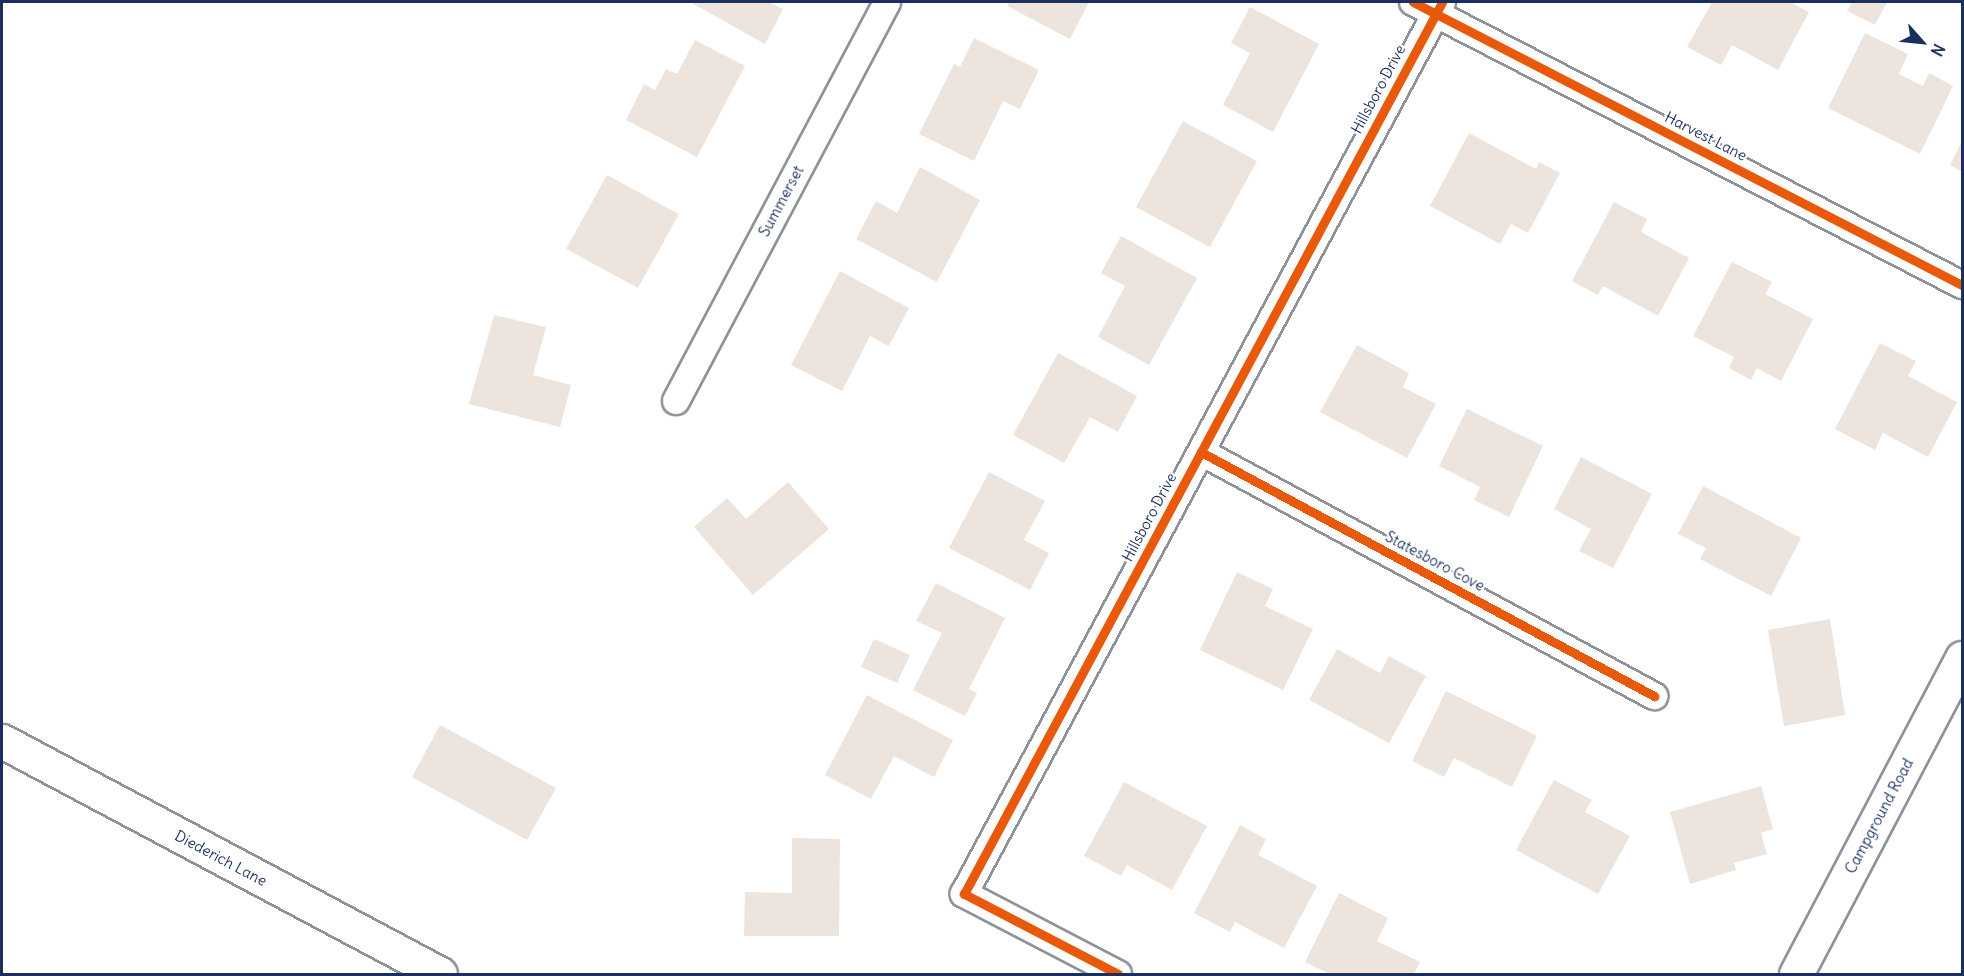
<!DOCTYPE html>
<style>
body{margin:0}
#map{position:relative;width:1964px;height:976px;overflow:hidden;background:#fff;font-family:Delius,sans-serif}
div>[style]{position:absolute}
.building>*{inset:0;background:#ede4dd}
.roads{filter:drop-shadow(2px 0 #8e929a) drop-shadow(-2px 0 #8e929a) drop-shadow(0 2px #8e929a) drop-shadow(0 -2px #8e929a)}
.street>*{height:26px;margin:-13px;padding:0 13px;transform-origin:13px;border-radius:13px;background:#fff}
.secondary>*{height:33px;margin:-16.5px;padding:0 16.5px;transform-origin:16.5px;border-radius:16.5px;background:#fff}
.cycleway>*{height:9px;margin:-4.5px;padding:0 4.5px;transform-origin:4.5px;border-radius:4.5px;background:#e8590c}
span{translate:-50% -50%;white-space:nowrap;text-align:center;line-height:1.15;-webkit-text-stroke:4.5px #fff;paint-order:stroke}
.street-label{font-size:15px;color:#1b2f5e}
.frame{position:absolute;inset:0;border:3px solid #1b2f5e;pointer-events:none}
.north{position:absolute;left:1892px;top:12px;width:60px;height:60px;-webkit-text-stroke:4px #fff;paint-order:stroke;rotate:117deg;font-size:16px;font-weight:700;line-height:24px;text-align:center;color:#1b2f5e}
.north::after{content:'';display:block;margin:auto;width:21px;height:27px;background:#1b2f5e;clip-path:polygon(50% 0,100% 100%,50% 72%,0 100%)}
</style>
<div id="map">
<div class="building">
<div style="clip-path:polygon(690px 2px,768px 2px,783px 9px,765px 44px)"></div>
<div style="clip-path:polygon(1009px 2px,1089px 2px,1070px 39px,1007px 6px)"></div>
<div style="clip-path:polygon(1712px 2px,1790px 2px,1809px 12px,1778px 70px,1732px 45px,1721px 65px,1687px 47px)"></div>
<div style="clip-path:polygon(1852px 2px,1887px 2px,1875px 25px,1847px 11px)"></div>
<div style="clip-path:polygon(1250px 7px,1319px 44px,1273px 132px,1223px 105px,1250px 53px,1231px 43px)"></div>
<div style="clip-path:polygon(1865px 33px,1908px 54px,1899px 74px,1923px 86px,1929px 73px,1953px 86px,1920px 154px,1828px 108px)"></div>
<div style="clip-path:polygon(974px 38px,1039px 70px,1020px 109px,1003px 101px,974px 161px,919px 134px,954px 64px,960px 67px)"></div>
<div style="clip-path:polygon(695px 40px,745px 66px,697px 157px,626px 120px,644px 84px,655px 90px,666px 69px,677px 74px)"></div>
<div style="clip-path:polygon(1183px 121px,1257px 161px,1210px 247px,1136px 207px)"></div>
<div style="clip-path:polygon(1469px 133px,1536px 169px,1539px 162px,1560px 173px,1528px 233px,1511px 224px,1500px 244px,1430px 206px)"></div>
<div style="clip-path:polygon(1962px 141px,1962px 172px,1950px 165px)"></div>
<div style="clip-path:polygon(920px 167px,980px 200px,937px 282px,856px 239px,876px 201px,897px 213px)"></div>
<div style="clip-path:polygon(607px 175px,679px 214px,638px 288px,566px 249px)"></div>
<div style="clip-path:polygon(1614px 202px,1647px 219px,1641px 232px,1689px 258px,1658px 316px,1603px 286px,1598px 295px,1572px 281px)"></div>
<div style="clip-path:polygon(1121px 236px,1197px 278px,1149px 365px,1098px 337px,1125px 286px,1101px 273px)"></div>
<div style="clip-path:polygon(1732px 262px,1772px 282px,1765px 294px,1813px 319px,1781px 381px,1757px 368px,1751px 380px,1729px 368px,1734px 357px,1693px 336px)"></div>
<div style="clip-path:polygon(840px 271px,909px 308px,889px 346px,870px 336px,842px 391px,791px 365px)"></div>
<div style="clip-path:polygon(494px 315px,546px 327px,533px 375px,571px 385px,560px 427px,469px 404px)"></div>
<div style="clip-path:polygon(1880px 343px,1916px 361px,1908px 376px,1957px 402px,1928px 457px,1883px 433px,1875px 450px,1835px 429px)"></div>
<div style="clip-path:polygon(1357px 345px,1409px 373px,1403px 387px,1436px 404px,1407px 458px,1320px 412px)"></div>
<div style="clip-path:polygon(1058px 353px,1137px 396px,1118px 432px,1090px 417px,1064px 463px,1013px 435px)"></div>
<div style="clip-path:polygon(1467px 409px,1543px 446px,1509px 517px,1474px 500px,1480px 487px,1439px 466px)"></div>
<div style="clip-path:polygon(1581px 457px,1652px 494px,1613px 568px,1579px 551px,1591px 529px,1554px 509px)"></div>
<div style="clip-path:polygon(989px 472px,1045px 501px,1024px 540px,1049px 553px,1030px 590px,949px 548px)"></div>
<div style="clip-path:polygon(788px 482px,829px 529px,753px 595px,694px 527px,727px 498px,746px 519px)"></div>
<div style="clip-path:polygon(1703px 486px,1801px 538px,1771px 596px,1700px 559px,1706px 548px,1678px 534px)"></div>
<div style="clip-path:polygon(1237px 572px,1273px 589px,1265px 606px,1313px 629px,1283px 690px,1200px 650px)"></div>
<div style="clip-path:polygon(936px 583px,1005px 618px,969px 689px,977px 693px,965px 716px,913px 690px,942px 633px,916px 621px)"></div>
<div style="clip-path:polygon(1830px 619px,1845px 715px,1784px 726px,1768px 630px)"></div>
<div style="clip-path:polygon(874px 639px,910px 655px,897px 683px,861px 667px)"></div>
<div style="clip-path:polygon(1337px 649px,1380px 673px,1389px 656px,1426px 676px,1389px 743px,1309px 700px)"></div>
<div style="clip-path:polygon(1446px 691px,1537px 736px,1512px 787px,1454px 758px,1444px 777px,1412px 761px)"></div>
<div style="clip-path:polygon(867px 695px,953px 740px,934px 777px,894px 756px,871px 799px,825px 775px)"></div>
<div style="clip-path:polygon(440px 725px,556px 788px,527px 840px,412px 777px)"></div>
<div style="clip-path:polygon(1554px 780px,1592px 800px,1585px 812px,1630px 836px,1598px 894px,1516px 850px)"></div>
<div style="clip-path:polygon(1124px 782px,1207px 826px,1172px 890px,1127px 865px,1121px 876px,1084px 856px)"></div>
<div style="clip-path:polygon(1761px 786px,1773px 829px,1761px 833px,1767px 854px,1734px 863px,1736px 870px,1690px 884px,1670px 812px)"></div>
<div style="clip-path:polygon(1240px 825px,1266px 839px,1258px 855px,1317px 886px,1284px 948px,1235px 922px,1230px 932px,1194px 913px)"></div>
<div style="clip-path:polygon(792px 838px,840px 839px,839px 936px,744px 936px,745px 892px,792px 893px)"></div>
<div style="clip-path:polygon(1339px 893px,1388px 918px,1377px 941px,1420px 962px,1414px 974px,1330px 974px,1305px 962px)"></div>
</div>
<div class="roads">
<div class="street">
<div style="left:1413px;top:2px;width:618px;rotate:27.27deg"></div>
<div style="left:676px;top:401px;width:451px;rotate:-62.1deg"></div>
<div style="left:1201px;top:452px;width:515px;rotate:28.31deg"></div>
<div style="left:1118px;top:974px;width:174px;rotate:-152.5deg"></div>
<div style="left:964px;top:894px;width:1012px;rotate:-61.81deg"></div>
</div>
<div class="secondary">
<div style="left:2px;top:741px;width:496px;rotate:28deg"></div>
<div style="left:1796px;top:974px;width:357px;rotate:-62.3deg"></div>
</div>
</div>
<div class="cycleway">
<div style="left:1413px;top:2px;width:618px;rotate:27.27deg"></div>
<div style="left:1201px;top:452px;width:515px;rotate:28.31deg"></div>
<div style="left:1118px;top:974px;width:174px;rotate:-152.5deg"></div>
<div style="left:964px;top:894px;width:1012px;rotate:-61.81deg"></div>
</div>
<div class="street-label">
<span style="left:1378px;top:89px;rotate:-62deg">Hillsboro Drive</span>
<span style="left:1706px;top:136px;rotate:27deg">Harvest Lane</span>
<span style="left:781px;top:201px;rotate:-62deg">Summerset</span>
<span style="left:1149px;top:517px;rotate:-62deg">Hillsboro Drive</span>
<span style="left:1435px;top:561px;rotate:28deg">Statesboro Cove</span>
<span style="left:1879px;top:816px;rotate:-62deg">Campground Road</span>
<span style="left:221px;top:858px;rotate:28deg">Diederich Lane</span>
</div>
<div class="frame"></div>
<div class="north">N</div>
</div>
